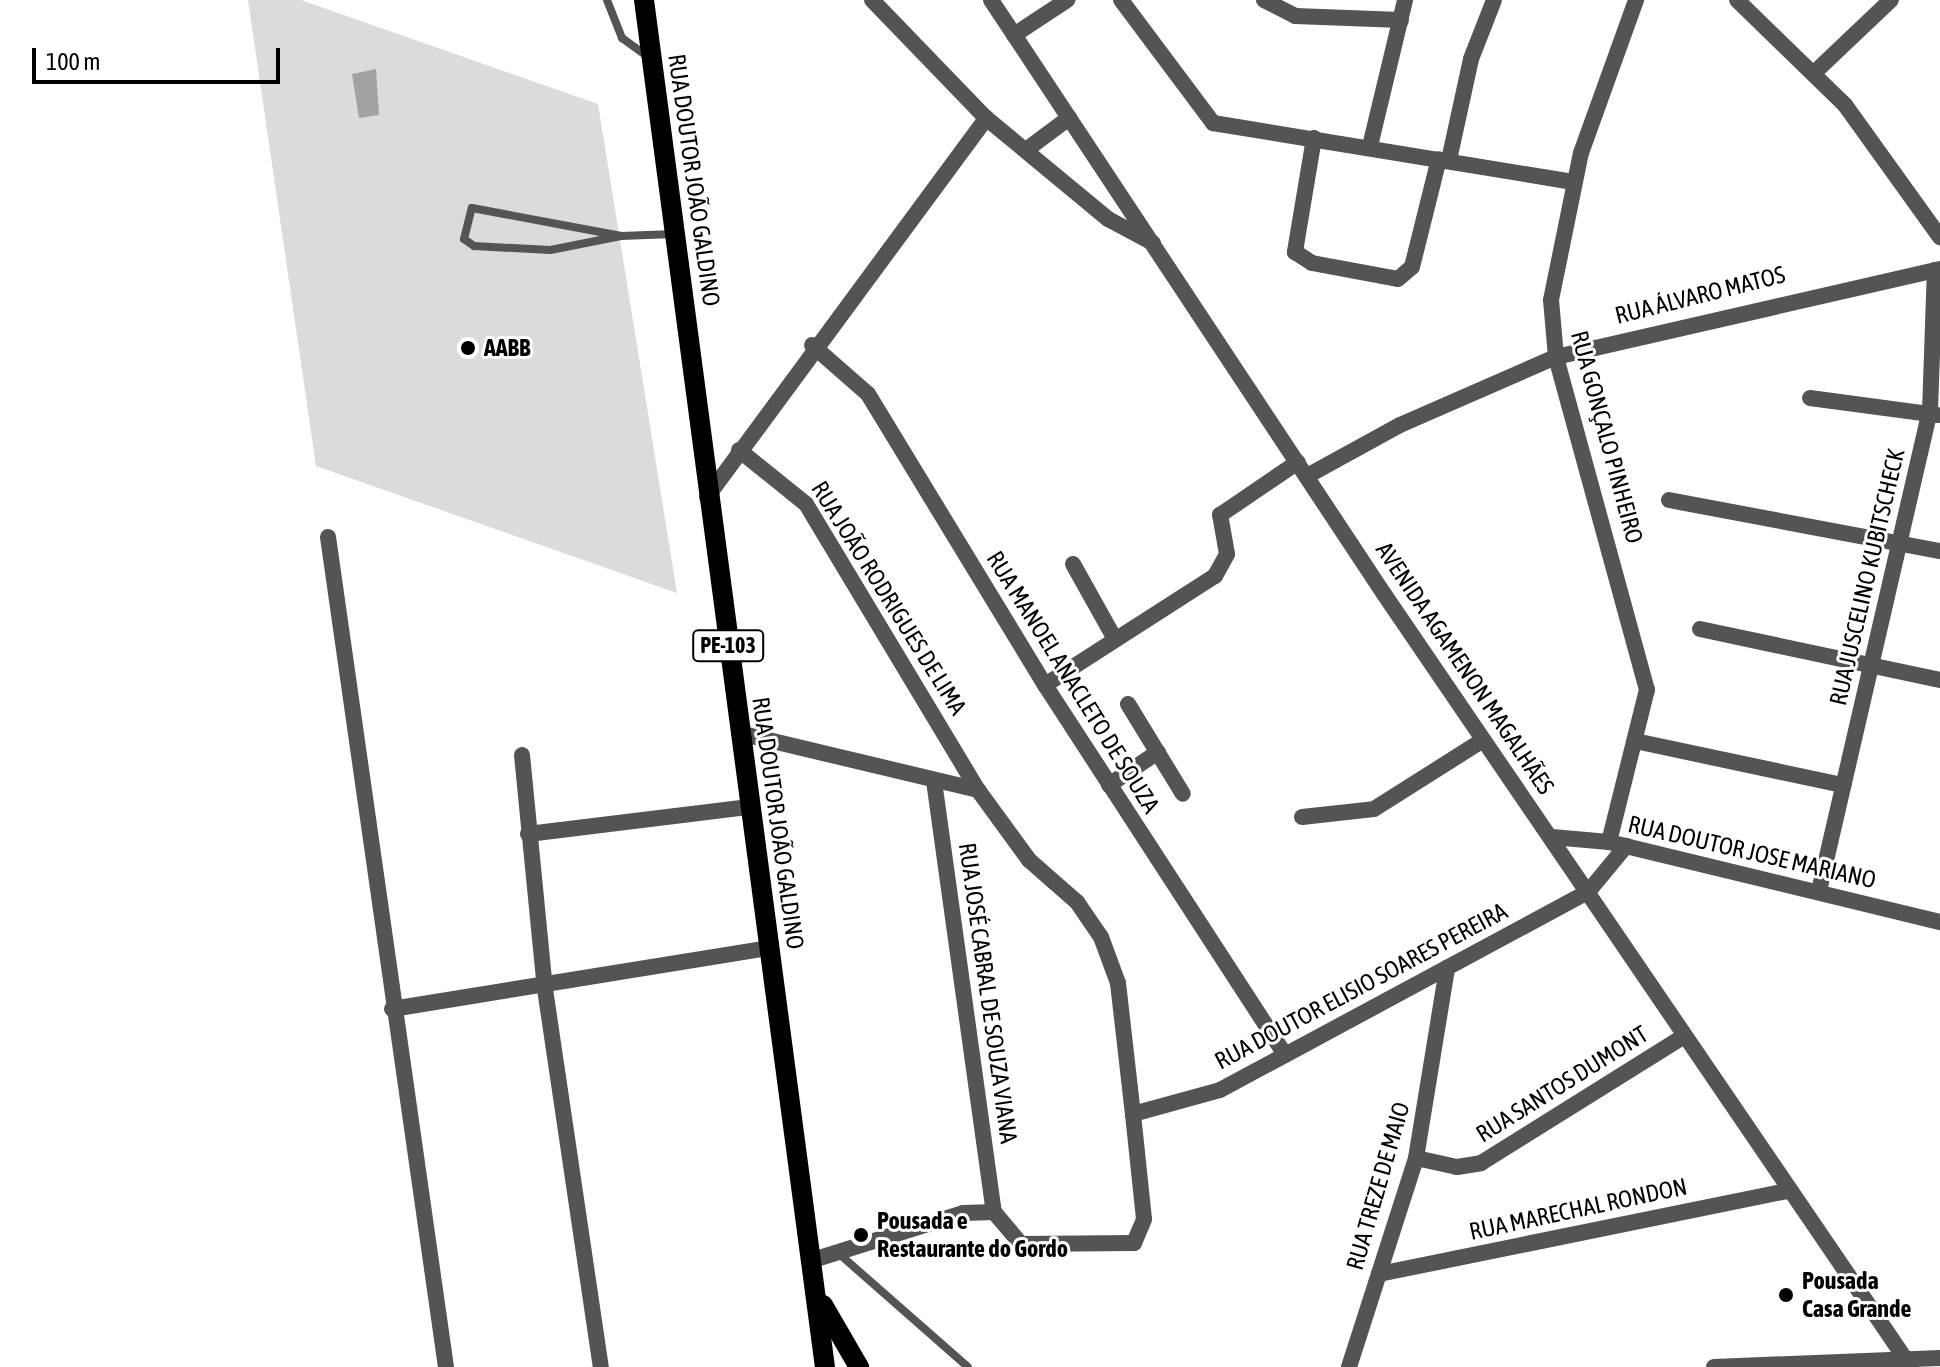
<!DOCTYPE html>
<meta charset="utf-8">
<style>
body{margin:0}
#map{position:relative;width:1940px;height:1367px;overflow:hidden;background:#fff;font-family:"Asap Condensed",sans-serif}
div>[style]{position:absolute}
.green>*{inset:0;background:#dbdbdb}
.water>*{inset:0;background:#a2a2a2}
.service>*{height:8px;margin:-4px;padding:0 4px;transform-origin:4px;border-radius:4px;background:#545454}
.minor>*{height:16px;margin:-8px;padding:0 8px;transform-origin:8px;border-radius:8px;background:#545454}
.tertiary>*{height:16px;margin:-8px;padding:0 8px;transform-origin:8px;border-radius:8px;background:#545454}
.primary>*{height:20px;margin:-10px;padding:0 10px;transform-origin:10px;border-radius:10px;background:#000}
.dots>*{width:22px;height:22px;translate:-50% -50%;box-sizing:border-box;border:4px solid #fff;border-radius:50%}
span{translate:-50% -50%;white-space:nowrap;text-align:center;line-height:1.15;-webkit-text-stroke:6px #fff;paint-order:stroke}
.shield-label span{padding:2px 6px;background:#fff;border:2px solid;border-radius:6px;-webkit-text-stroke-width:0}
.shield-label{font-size:22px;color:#000;font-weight:700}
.street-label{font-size:24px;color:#000}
.poi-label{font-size:24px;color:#000;font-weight:700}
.left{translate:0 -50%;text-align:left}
.scale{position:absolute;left:32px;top:48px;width:248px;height:36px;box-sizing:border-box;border:4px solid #000;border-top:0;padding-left:10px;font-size:24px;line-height:28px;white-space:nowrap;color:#000;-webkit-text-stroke:6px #fff;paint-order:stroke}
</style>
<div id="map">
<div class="green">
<div style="clip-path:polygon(248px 0,301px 0,598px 104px,677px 593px,316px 466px)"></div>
</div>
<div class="water">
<div style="clip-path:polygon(376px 69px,379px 115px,359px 118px,352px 74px)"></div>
</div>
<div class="service">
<div style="left:607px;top:0;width:41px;rotate:68.5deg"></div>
<div style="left:622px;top:38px;width:32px;rotate:36deg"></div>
<div style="left:621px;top:236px;width:72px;rotate:168.8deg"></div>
<div style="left:550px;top:250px;width:76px;rotate:-177deg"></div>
<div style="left:474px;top:246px;width:12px;rotate:-145deg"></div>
<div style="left:464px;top:239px;width:32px;rotate:-76deg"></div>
<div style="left:472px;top:208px;width:152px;rotate:10.6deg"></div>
<div style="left:621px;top:236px;width:53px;rotate:-2.2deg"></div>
<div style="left:837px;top:1252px;width:174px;rotate:41.3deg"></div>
</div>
<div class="minor">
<div style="left:872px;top:0;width:164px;rotate:46deg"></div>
<div style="left:986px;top:118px;width:158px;rotate:39.6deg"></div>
<div style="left:1108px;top:219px;width:51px;rotate:28.1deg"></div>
<div style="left:991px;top:0;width:712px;rotate:56.51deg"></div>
<div style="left:1384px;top:594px;width:936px;rotate:55.72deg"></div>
<div style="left:1121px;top:0;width:154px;rotate:53.2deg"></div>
<div style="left:1213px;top:123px;width:365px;rotate:9.3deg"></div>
<div style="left:1264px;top:0;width:35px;rotate:27deg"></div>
<div style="left:1295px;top:16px;width:106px;rotate:2.2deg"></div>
<div style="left:1737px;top:0;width:151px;rotate:44.2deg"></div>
<div style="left:1845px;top:105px;width:163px;rotate:54.3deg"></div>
<div style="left:1014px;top:35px;width:64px;rotate:-33.4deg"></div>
<div style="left:1814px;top:73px;width:106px;rotate:-43.5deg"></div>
<div style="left:1314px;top:138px;width:116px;rotate:99.5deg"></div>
<div style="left:1295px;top:252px;width:20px;rotate:33deg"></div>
<div style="left:1312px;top:263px;width:87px;rotate:10.5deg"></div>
<div style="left:1398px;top:279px;width:18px;rotate:-41deg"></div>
<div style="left:1412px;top:267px;width:111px;rotate:-76deg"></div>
<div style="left:1370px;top:146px;width:150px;rotate:-76.5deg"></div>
<div style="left:1026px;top:150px;width:54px;rotate:-36.7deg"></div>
<div style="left:1449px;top:160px;width:103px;rotate:-77.7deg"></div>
<div style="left:1471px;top:59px;width:63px;rotate:-68.7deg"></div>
<div style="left:812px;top:345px;width:74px;rotate:41.2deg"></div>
<div style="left:868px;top:394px;width:341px;rotate:58.7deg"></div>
<div style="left:1045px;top:685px;width:441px;rotate:57deg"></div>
<div style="left:1810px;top:398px;width:129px;rotate:7.6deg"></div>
<div style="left:739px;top:450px;width:86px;rotate:38.9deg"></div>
<div style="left:806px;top:504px;width:334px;rotate:59deg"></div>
<div style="left:1307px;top:476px;width:106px;rotate:-28.7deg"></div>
<div style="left:1400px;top:425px;width:170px;rotate:-23.6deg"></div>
<div style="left:1556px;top:357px;width:394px;rotate:-12.9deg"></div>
<div style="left:707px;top:497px;width:471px;rotate:-53.6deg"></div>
<div style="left:1669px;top:500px;width:276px;rotate:10.7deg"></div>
<div style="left:328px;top:537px;width:838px;rotate:81.91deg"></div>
<div style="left:1073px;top:564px;width:86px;rotate:60.8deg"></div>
<div style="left:1700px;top:629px;width:245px;rotate:12deg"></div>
<div style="left:1045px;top:685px;width:202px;rotate:-32.7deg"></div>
<div style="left:1215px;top:576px;width:25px;rotate:-61deg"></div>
<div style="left:1227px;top:554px;width:40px;rotate:-100deg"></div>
<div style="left:1220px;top:515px;width:94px;rotate:-34.2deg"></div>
<div style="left:1128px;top:704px;width:105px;rotate:58.6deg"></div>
<div style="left:739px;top:733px;width:246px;rotate:13.4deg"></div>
<div style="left:978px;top:790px;width:87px;rotate:53.9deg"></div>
<div style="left:1029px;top:860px;width:64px;rotate:41.2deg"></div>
<div style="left:1077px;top:902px;width:42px;rotate:55.6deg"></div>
<div style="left:1101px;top:937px;width:49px;rotate:69.7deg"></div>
<div style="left:1118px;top:983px;width:132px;rotate:83.5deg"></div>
<div style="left:1640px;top:742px;width:208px;rotate:12deg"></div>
<div style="left:522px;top:755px;width:235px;rotate:84.4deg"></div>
<div style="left:545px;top:989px;width:382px;rotate:81.6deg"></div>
<div style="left:934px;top:781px;width:435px;rotate:82.1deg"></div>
<div style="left:1109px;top:785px;width:59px;rotate:-34deg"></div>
<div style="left:1302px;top:817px;width:72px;rotate:-6.3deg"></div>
<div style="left:1374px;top:809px;width:129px;rotate:-32.3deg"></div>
<div style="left:528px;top:834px;width:223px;rotate:-7deg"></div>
<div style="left:1552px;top:837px;width:57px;rotate:5deg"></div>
<div style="left:1609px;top:842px;width:341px;rotate:13.6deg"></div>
<div style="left:1609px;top:842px;width:157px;rotate:-76deg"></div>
<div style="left:1647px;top:690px;width:345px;rotate:-105.3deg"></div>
<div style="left:1556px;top:357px;width:57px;rotate:-95deg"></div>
<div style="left:1551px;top:300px;width:150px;rotate:-78.5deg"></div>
<div style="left:1581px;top:153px;width:163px;rotate:-70.2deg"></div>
<div style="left:1819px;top:891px;width:493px;rotate:-77deg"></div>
<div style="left:1930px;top:411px;width:141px;rotate:-88deg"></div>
<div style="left:392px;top:1009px;width:383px;rotate:-9.2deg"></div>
<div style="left:1416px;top:1158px;width:42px;rotate:12.4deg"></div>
<div style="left:1457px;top:1167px;width:24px;rotate:-9deg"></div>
<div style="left:1481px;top:1163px;width:239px;rotate:-32deg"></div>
<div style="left:813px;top:1260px;width:157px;rotate:-17.4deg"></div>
<div style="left:963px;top:1213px;width:31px;rotate:-2deg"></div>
<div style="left:994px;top:1212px;width:42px;rotate:49.8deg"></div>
<div style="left:1021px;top:1244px;width:113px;rotate:-0.5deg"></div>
<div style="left:1134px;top:1243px;width:26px;rotate:-67deg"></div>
<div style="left:1144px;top:1219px;width:106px;rotate:-96deg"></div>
<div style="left:1133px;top:1114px;width:90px;rotate:-15.4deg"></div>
<div style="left:1220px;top:1090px;width:418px;rotate:-28.3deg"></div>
<div style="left:1588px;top:892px;width:60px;rotate:-50.4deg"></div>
<div style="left:1379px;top:1274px;width:416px;rotate:-11.5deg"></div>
<div style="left:1349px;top:1367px;width:219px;rotate:-72.2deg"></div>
<div style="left:1416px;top:1158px;width:193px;rotate:-80.7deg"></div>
</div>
<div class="tertiary">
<div style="left:1714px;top:1367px;width:226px;rotate:-2.3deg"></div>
</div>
<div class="primary">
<div style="left:644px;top:0;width:1379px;rotate:82.46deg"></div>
<div style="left:823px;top:1305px;width:72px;rotate:59.9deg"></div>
</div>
<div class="dots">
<div style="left:468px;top:348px;background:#000"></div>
<div style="left:861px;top:1235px;background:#000"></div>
<div style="left:1786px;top:1295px;background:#000"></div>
</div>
<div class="shield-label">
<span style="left:728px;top:646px">PE-103</span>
</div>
<div class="street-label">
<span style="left:694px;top:180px;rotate:82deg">RUA DOUTOR JOÃO GALDINO</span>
<span style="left:1700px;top:295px;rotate:-14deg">RUA ÁLVARO MATOS</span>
<span style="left:1607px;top:437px;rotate:75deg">RUA GONÇALO PINHEIRO</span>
<span style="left:1867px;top:577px;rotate:-77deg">RUA JUSCELINO KUBITSCHECK</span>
<span style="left:889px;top:598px;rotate:58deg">RUA JOÃO RODRIGUES DE LIMA</span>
<span style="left:1465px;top:668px;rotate:56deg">AVENIDA AGAMENON MAGALHÃES</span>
<span style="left:1073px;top:682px;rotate:58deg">RUA MANOEL ANACLETO DE SOUZA</span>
<span style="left:778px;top:823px;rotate:82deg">RUA DOUTOR JOÃO GALDINO</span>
<span style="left:1752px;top:852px;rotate:13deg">RUA DOUTOR JOSE MARIANO</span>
<span style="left:1361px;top:986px;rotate:-28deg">RUA DOUTOR ELISIO SOARES PEREIRA</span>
<span style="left:988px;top:993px;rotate:82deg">RUA JOSÉ CABRAL DE SOUZA VIANA</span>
<span style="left:1562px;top:1084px;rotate:-32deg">RUA SANTOS DUMONT</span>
<span style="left:1378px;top:1186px;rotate:-74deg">RUA TREZE DE MAIO</span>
<span style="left:1578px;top:1209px;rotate:-12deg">RUA MARECHAL RONDON</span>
</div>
<div class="poi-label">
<span class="left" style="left:484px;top:348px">AABB</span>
<span class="left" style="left:877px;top:1235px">Pousada e<br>Restaurante do Gordo</span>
<span class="left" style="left:1802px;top:1295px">Pousada<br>Casa Grande</span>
</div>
<div class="scale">100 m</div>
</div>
